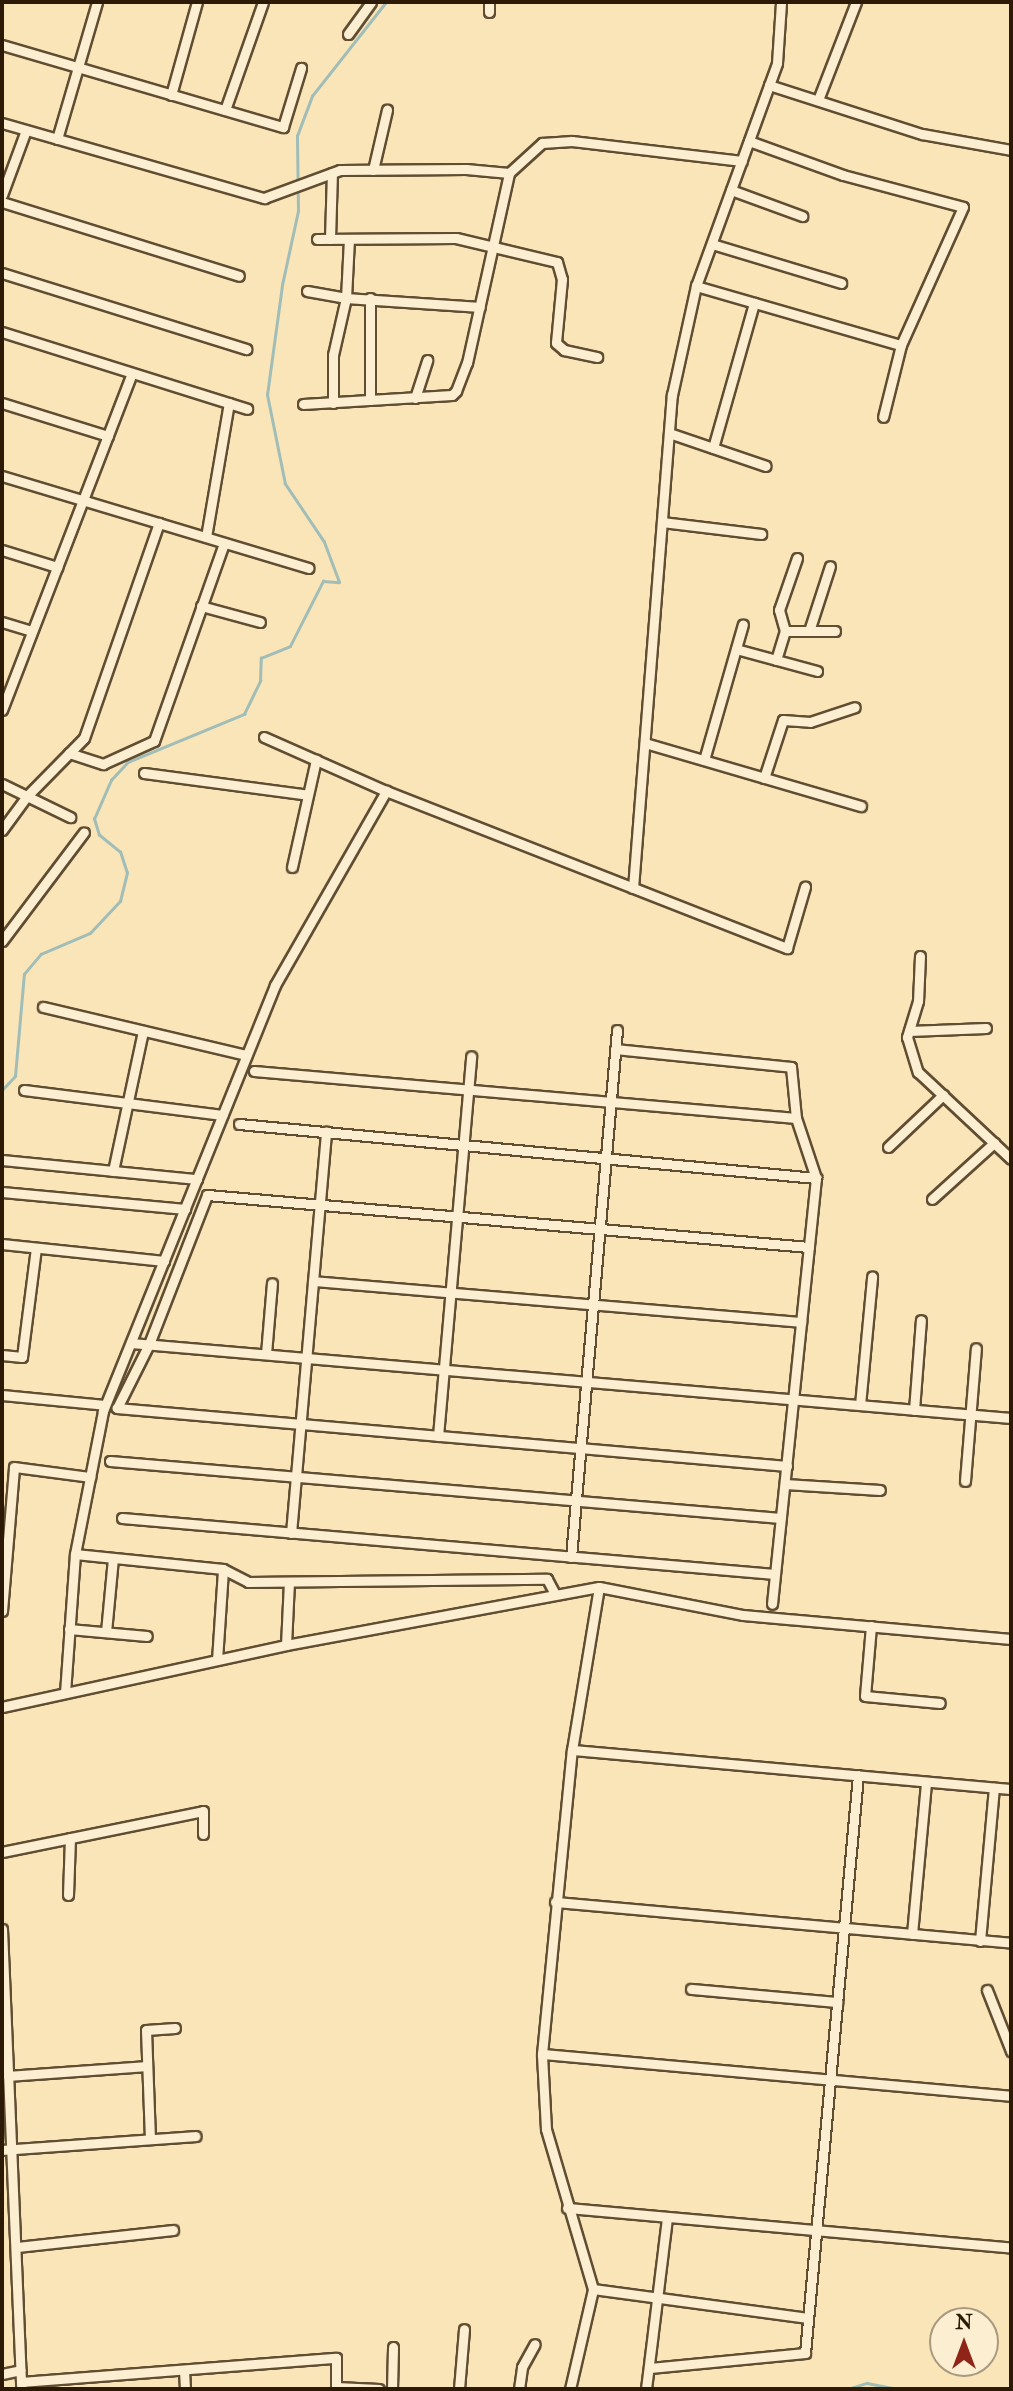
<!DOCTYPE html>
<style>
body{margin:0}
#map{position:relative;width:1013px;height:2391px;overflow:hidden;background:#f9e5b8;font-family:"IM FELL Double Pica",serif}
div>[style]{position:absolute}
.stream>*{height:2.5px;margin:-1.25px;padding:0 1.25px;transform-origin:1.25px;border-radius:1.25px;background:#a1bdb8}
.roads{filter:drop-shadow(2px 0 #604d32) drop-shadow(-2px 0 #604d32) drop-shadow(0 2px #604d32) drop-shadow(0 -2px #604d32)}
.minor>*{height:9px;margin:-4.5px;padding:0 4.5px;transform-origin:4.5px;border-radius:4.5px;background:#fbeed1}
span{translate:-50% -50%;white-space:nowrap;text-align:center;line-height:1.15;-webkit-text-stroke:5px #fbeed1;paint-order:stroke}
.frame{position:absolute;inset:0;border:4px solid #2d1a06;pointer-events:none}
.north{position:absolute;left:929px;top:2307px;width:70px;height:70px;box-sizing:border-box;background:#fbeed1;border:2px solid #a99980;border-radius:50%;rotate:0deg;font-size:19px;font-weight:700;line-height:28px;text-align:center;color:#2d1a06}
.north::after{content:'';display:block;margin:auto;width:24px;height:32px;background:#8f2418;clip-path:polygon(50% 0,100% 100%,50% 72%,0 100%)}
</style>
<div id="map">
<div class="stream">
<div style="left:2px;top:1090px;width:19px;rotate:-47deg"></div>
<div style="left:15px;top:1076px;width:102px;rotate:-85deg"></div>
<div style="left:24px;top:974px;width:26px;rotate:-50deg"></div>
<div style="left:41px;top:954px;width:53px;rotate:-23.2deg"></div>
<div style="left:90px;top:933px;width:44px;rotate:-46.8deg"></div>
<div style="left:120px;top:901px;width:29px;rotate:-76deg"></div>
<div style="left:127px;top:873px;width:22px;rotate:-108deg"></div>
<div style="left:120px;top:852px;width:27px;rotate:-141deg"></div>
<div style="left:99px;top:835px;width:17px;rotate:-107deg"></div>
<div style="left:94px;top:819px;width:43px;rotate:-66.4deg"></div>
<div style="left:111px;top:780px;width:25px;rotate:-47deg"></div>
<div style="left:128px;top:762px;width:126px;rotate:-22.5deg"></div>
<div style="left:244px;top:714px;width:37px;rotate:-64deg"></div>
<div style="left:260px;top:681px;width:23px;rotate:-88deg"></div>
<div style="left:261px;top:658px;width:31px;rotate:-22deg"></div>
<div style="left:290px;top:646px;width:73px;rotate:-63.1deg"></div>
<div style="left:323px;top:581px;width:16px;rotate:4deg"></div>
<div style="left:339px;top:582px;width:43px;rotate:-110.6deg"></div>
<div style="left:324px;top:542px;width:70px;rotate:-123.9deg"></div>
<div style="left:285px;top:484px;width:91px;rotate:-101.4deg"></div>
<div style="left:267px;top:395px;width:111px;rotate:-82.2deg"></div>
<div style="left:282px;top:285px;width:76px;rotate:-77.8deg"></div>
<div style="left:298px;top:211px;width:75px;rotate:-90.8deg"></div>
<div style="left:297px;top:136px;width:43px;rotate:-69.4deg"></div>
<div style="left:312px;top:96px;width:120px;rotate:-51.8deg"></div>
<div style="left:848px;top:2389px;width:20px;rotate:-18deg"></div>
<div style="left:867px;top:2383px;width:32px;rotate:11deg"></div>
</div>
<div class="roads">
<div class="minor">
<div style="left:489px;top:12px;width:10px;rotate:-90deg"></div>
<div style="left:348px;top:34px;width:39px;rotate:-54deg"></div>
<div style="left:2px;top:45px;width:293px;rotate:16.3deg"></div>
<div style="left:283px;top:127px;width:62px;rotate:-73deg"></div>
<div style="left:769px;top:85px;width:161px;rotate:17.8deg"></div>
<div style="left:922px;top:134px;width:90px;rotate:10.2deg"></div>
<div style="left:171px;top:95px;width:97px;rotate:-74.4deg"></div>
<div style="left:818px;top:100px;width:105px;rotate:-68.8deg"></div>
<div style="left:225px;top:110px;width:114px;rotate:-70.6deg"></div>
<div style="left:2px;top:123px;width:273px;rotate:16deg"></div>
<div style="left:264px;top:198px;width:81px;rotate:-20.2deg"></div>
<div style="left:340px;top:170px;width:126px;rotate:-0.5deg"></div>
<div style="left:466px;top:169px;width:43px;rotate:5.3deg"></div>
<div style="left:57px;top:139px;width:143px;rotate:-73.7deg"></div>
<div style="left:749px;top:141px;width:100px;rotate:19.9deg"></div>
<div style="left:843px;top:175px;width:124px;rotate:14.9deg"></div>
<div style="left:963px;top:207px;width:151px;rotate:114.2deg"></div>
<div style="left:901px;top:345px;width:74px;rotate:104deg"></div>
<div style="left:373px;top:170px;width:62px;rotate:-76.9deg"></div>
<div style="left:731px;top:190px;width:76px;rotate:20.1deg"></div>
<div style="left:2px;top:195px;width:69px;rotate:-69.7deg"></div>
<div style="left:2px;top:202px;width:248px;rotate:17.3deg"></div>
<div style="left:317px;top:239px;width:139px;rotate:-0.4deg"></div>
<div style="left:456px;top:238px;width:104px;rotate:13.4deg"></div>
<div style="left:557px;top:262px;width:18px;rotate:74deg"></div>
<div style="left:562px;top:279px;width:64px;rotate:95.4deg"></div>
<div style="left:556px;top:343px;width:11px;rotate:41deg"></div>
<div style="left:564px;top:350px;width:34px;rotate:12deg"></div>
<div style="left:330px;top:239px;width:66px;rotate:-88.3deg"></div>
<div style="left:712px;top:244px;width:135px;rotate:16.8deg"></div>
<div style="left:2px;top:273px;width:256px;rotate:17.3deg"></div>
<div style="left:696px;top:286px;width:213px;rotate:16.1deg"></div>
<div style="left:307px;top:291px;width:40px;rotate:10deg"></div>
<div style="left:346px;top:298px;width:134px;rotate:3.8deg"></div>
<div style="left:2px;top:332px;width:257px;rotate:17.4deg"></div>
<div style="left:415px;top:398px;width:40px;rotate:-72deg"></div>
<div style="left:370px;top:400px;width:102px;rotate:-90deg"></div>
<div style="left:2px;top:403px;width:111px;rotate:17.3deg"></div>
<div style="left:333px;top:403px;width:48px;rotate:-90deg"></div>
<div style="left:333px;top:355px;width:58px;rotate:-77.2deg"></div>
<div style="left:346px;top:298px;width:59px;rotate:-87.1deg"></div>
<div style="left:303px;top:404px;width:149px;rotate:-3.5deg"></div>
<div style="left:452px;top:395px;width:6px;rotate:-45deg"></div>
<div style="left:456px;top:391px;width:30px;rotate:-69deg"></div>
<div style="left:467px;top:363px;width:195px;rotate:-77.5deg"></div>
<div style="left:509px;top:173px;width:45px;rotate:-42.3deg"></div>
<div style="left:542px;top:143px;width:30px;rotate:-4deg"></div>
<div style="left:572px;top:141px;width:171px;rotate:6.7deg"></div>
<div style="left:669px;top:433px;width:102px;rotate:18.8deg"></div>
<div style="left:713px;top:448px;width:151px;rotate:-74.2deg"></div>
<div style="left:2px;top:476px;width:320px;rotate:16.7deg"></div>
<div style="left:662px;top:522px;width:100px;rotate:6.9deg"></div>
<div style="left:206px;top:537px;width:136px;rotate:-80.3deg"></div>
<div style="left:2px;top:550px;width:58px;rotate:17.2deg"></div>
<div style="left:201px;top:606px;width:61px;rotate:15.2deg"></div>
<div style="left:2px;top:622px;width:31px;rotate:17deg"></div>
<div style="left:785px;top:631px;width:50px"></div>
<div style="left:809px;top:631px;width:68px;rotate:-72.1deg"></div>
<div style="left:736px;top:649px;width:84px;rotate:15.2deg"></div>
<div style="left:776px;top:660px;width:30px;rotate:-73deg"></div>
<div style="left:785px;top:631px;width:22px;rotate:-106deg"></div>
<div style="left:779px;top:610px;width:55px;rotate:-70.9deg"></div>
<div style="left:2px;top:710px;width:361px;rotate:-68.9deg"></div>
<div style="left:264px;top:737px;width:133px;rotate:23.9deg"></div>
<div style="left:386px;top:791px;width:431px;rotate:21.4deg"></div>
<div style="left:787px;top:948px;width:64px;rotate:-73.6deg"></div>
<div style="left:645px;top:743px;width:225px;rotate:16.3deg"></div>
<div style="left:69px;top:753px;width:36px;rotate:18deg"></div>
<div style="left:103px;top:764px;width:56px;rotate:-24.3deg"></div>
<div style="left:154px;top:741px;width:210px;rotate:-70.5deg"></div>
<div style="left:704px;top:760px;width:141px;rotate:-74deg"></div>
<div style="left:144px;top:773px;width:165px;rotate:7.6deg"></div>
<div style="left:764px;top:778px;width:61px;rotate:-71.9deg"></div>
<div style="left:783px;top:720px;width:27px;rotate:4deg"></div>
<div style="left:810px;top:722px;width:47px;rotate:-18.4deg"></div>
<div style="left:2px;top:784px;width:76px;rotate:25.9deg"></div>
<div style="left:2px;top:830px;width:42px;rotate:-53.7deg"></div>
<div style="left:27px;top:796px;width:81px;rotate:-45.5deg"></div>
<div style="left:84px;top:738px;width:228px;rotate:-70.8deg"></div>
<div style="left:292px;top:867px;width:110px;rotate:-77.4deg"></div>
<div style="left:633px;top:888px;width:495px;rotate:-85.5deg"></div>
<div style="left:672px;top:395px;width:112px;rotate:-77.6deg"></div>
<div style="left:696px;top:286px;width:237px;rotate:-70deg"></div>
<div style="left:777px;top:63px;width:61px;rotate:-86.2deg"></div>
<div style="left:2px;top:941px;width:136px;rotate:-53deg"></div>
<div style="left:920px;top:956px;width:45px;rotate:92.5deg"></div>
<div style="left:918px;top:1001px;width:38px;rotate:107deg"></div>
<div style="left:907px;top:1037px;width:37px;rotate:73deg"></div>
<div style="left:918px;top:1072px;width:127px;rotate:43.1deg"></div>
<div style="left:43px;top:1007px;width:209px;rotate:13.3deg"></div>
<div style="left:909px;top:1031px;width:77px;rotate:-2.2deg"></div>
<div style="left:615px;top:1049px;width:177px;rotate:5.8deg"></div>
<div style="left:791px;top:1067px;width:51px;rotate:84.4deg"></div>
<div style="left:796px;top:1118px;width:63px;rotate:71.6deg"></div>
<div style="left:816px;top:1178px;width:428px;rotate:95.9deg"></div>
<div style="left:254px;top:1071px;width:544px;rotate:4.96deg"></div>
<div style="left:24px;top:1090px;width:200px;rotate:7.2deg"></div>
<div style="left:239px;top:1124px;width:580px;rotate:5.35deg"></div>
<div style="left:888px;top:1147px;width:76px;rotate:-43.4deg"></div>
<div style="left:2px;top:1160px;width:196px;rotate:5.6deg"></div>
<div style="left:113px;top:1171px;width:143px;rotate:-77.9deg"></div>
<div style="left:2px;top:1192px;width:184px;rotate:5.3deg"></div>
<div style="left:932px;top:1199px;width:84px;rotate:-42.1deg"></div>
<div style="left:2px;top:1244px;width:163px;rotate:6deg"></div>
<div style="left:313px;top:1281px;width:490px;rotate:4.8deg"></div>
<div style="left:131px;top:1343px;width:883px;rotate:4.87deg"></div>
<div style="left:266px;top:1354px;width:71px;rotate:-85.2deg"></div>
<div style="left:2px;top:1355px;width:20px;rotate:6deg"></div>
<div style="left:22px;top:1357px;width:110px;rotate:-82.7deg"></div>
<div style="left:2px;top:1395px;width:103px;rotate:5.5deg"></div>
<div style="left:860px;top:1405px;width:129px;rotate:-84.6deg"></div>
<div style="left:914px;top:1410px;width:90px;rotate:-85.6deg"></div>
<div style="left:438px;top:1436px;width:381px;rotate:-85deg"></div>
<div style="left:110px;top:1461px;width:673px;rotate:4.86deg"></div>
<div style="left:787px;top:1466px;width:673px;rotate:-175.05deg"></div>
<div style="left:117px;top:1408px;width:72px;rotate:-63.4deg"></div>
<div style="left:149px;top:1344px;width:160px;rotate:-68.7deg"></div>
<div style="left:207px;top:1195px;width:604px;rotate:4.94deg"></div>
<div style="left:965px;top:1481px;width:133px;rotate:-85.3deg"></div>
<div style="left:785px;top:1484px;width:95px;rotate:3.6deg"></div>
<div style="left:122px;top:1518px;width:655px;rotate:4.9deg"></div>
<div style="left:291px;top:1533px;width:403px;rotate:-85deg"></div>
<div style="left:75px;top:1554px;width:149px;rotate:5.8deg"></div>
<div style="left:223px;top:1569px;width:28px;rotate:27deg"></div>
<div style="left:248px;top:1582px;width:299px;rotate:-0.6deg"></div>
<div style="left:547px;top:1579px;width:15px;rotate:62deg"></div>
<div style="left:571px;top:1557px;width:529px;rotate:-85.01deg"></div>
<div style="left:2px;top:1611px;width:144px;rotate:-85.2deg"></div>
<div style="left:14px;top:1467px;width:77px;rotate:7.5deg"></div>
<div style="left:871px;top:1626px;width:70px;rotate:94.9deg"></div>
<div style="left:865px;top:1696px;width:75px;rotate:5.3deg"></div>
<div style="left:69px;top:1629px;width:78px;rotate:5.1deg"></div>
<div style="left:106px;top:1632px;width:74px;rotate:-84.6deg"></div>
<div style="left:286px;top:1645px;width:63px;rotate:-87.3deg"></div>
<div style="left:217px;top:1660px;width:91px;rotate:-86.2deg"></div>
<div style="left:65px;top:1693px;width:139px;rotate:-85.9deg"></div>
<div style="left:75px;top:1554px;width:146px;rotate:-78.9deg"></div>
<div style="left:103px;top:1411px;width:459px;rotate:-68deg"></div>
<div style="left:275px;top:985px;width:224px;rotate:-60.2deg"></div>
<div style="left:2px;top:1707px;width:291px;rotate:-12.3deg"></div>
<div style="left:286px;top:1645px;width:318px;rotate:-10.5deg"></div>
<div style="left:599px;top:1587px;width:147px;rotate:11deg"></div>
<div style="left:743px;top:1615px;width:269px;rotate:5.1deg"></div>
<div style="left:572px;top:1750px;width:441px;rotate:5.1deg"></div>
<div style="left:2px;top:1852px;width:205px;rotate:-11.5deg"></div>
<div style="left:203px;top:1811px;width:23px;rotate:90deg"></div>
<div style="left:68px;top:1895px;width:57px;rotate:-88deg"></div>
<div style="left:555px;top:1902px;width:458px;rotate:5.1deg"></div>
<div style="left:2px;top:1929px;width:460px;rotate:87.6deg"></div>
<div style="left:912px;top:1934px;width:153px;rotate:-84.7deg"></div>
<div style="left:980px;top:1941px;width:154px;rotate:-84.8deg"></div>
<div style="left:691px;top:1989px;width:147px;rotate:5.1deg"></div>
<div style="left:987px;top:1990px;width:66px;rotate:68.5deg"></div>
<div style="left:542px;top:2054px;width:471px;rotate:5.1deg"></div>
<div style="left:8px;top:2076px;width:139px;rotate:-4.1deg"></div>
<div style="left:150px;top:2139px;width:109px;rotate:-92.1deg"></div>
<div style="left:146px;top:2030px;width:29px;rotate:-4deg"></div>
<div style="left:2px;top:2150px;width:194px;rotate:-4.1deg"></div>
<div style="left:567px;top:2208px;width:446px;rotate:5.1deg"></div>
<div style="left:17px;top:2247px;width:157px;rotate:-6.2deg"></div>
<div style="left:593px;top:2289px;width:217px;rotate:7.7deg"></div>
<div style="left:650px;top:2368px;width:156px;rotate:-5.5deg"></div>
<div style="left:805px;top:2353px;width:580px;rotate:-84.76deg"></div>
<div style="left:184px;top:2370px;width:19px;rotate:87deg"></div>
<div style="left:2px;top:2374px;width:19px;rotate:-12deg"></div>
<div style="left:21px;top:2382px;width:316px;rotate:-4.4deg"></div>
<div style="left:336px;top:2358px;width:31px;rotate:90deg"></div>
<div style="left:336px;top:2387px;width:43px;rotate:2.7deg"></div>
<div style="left:392px;top:2389px;width:42px;rotate:-88.6deg"></div>
<div style="left:459px;top:2389px;width:60px;rotate:-85.2deg"></div>
<div style="left:519px;top:2389px;width:22px;rotate:-82deg"></div>
<div style="left:522px;top:2367px;width:26px;rotate:-61deg"></div>
<div style="left:570px;top:2389px;width:103px;rotate:-77deg"></div>
<div style="left:593px;top:2289px;width:167px;rotate:-106.4deg"></div>
<div style="left:546px;top:2129px;width:75px;rotate:-93.1deg"></div>
<div style="left:542px;top:2054px;width:305px;rotate:-84.4deg"></div>
<div style="left:572px;top:1750px;width:165px;rotate:-80.6deg"></div>
<div style="left:646px;top:2389px;width:173px;rotate:-83deg"></div>
</div>
</div>
<div class="frame"></div>
<div class="north">N</div>
</div>
